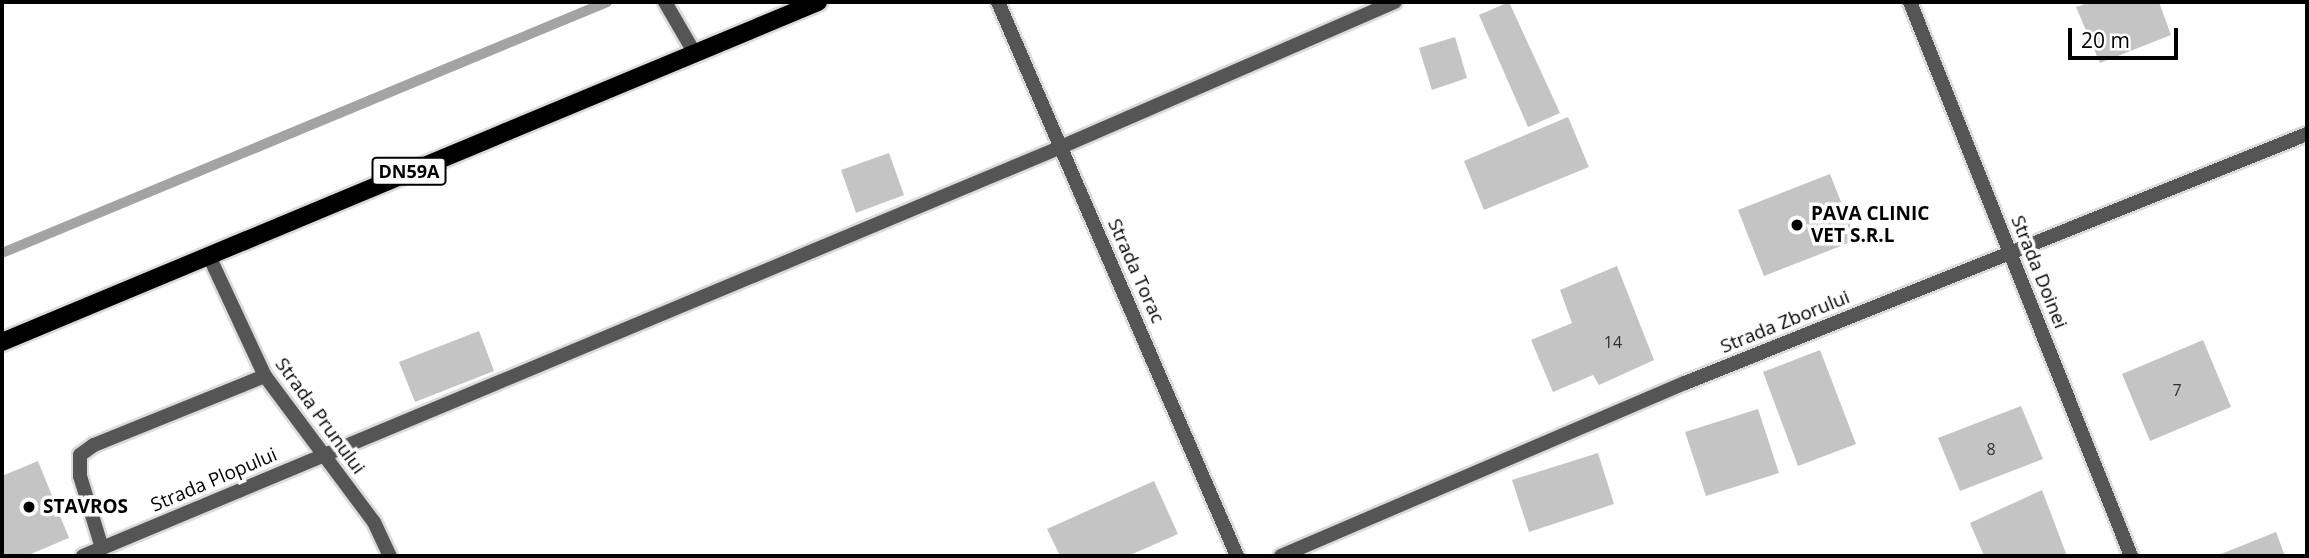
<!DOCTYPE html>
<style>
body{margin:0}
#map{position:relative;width:2309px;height:558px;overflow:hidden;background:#fff;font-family:"Open Sans",sans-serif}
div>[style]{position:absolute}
.stream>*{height:10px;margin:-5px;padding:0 5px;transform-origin:5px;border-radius:5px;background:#a3a3a3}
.building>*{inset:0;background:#c4c4c4}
.roads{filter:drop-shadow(2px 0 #dbdbdb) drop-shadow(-2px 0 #dbdbdb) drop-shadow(0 2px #dbdbdb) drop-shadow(0 -2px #dbdbdb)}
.street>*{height:14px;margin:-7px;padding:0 7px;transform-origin:7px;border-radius:7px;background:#555}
.primary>*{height:18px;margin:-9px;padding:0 9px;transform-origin:9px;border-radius:9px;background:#000}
.dots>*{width:19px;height:19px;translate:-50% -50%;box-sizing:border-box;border:4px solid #fff;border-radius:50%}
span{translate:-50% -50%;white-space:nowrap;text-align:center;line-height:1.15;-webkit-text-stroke:7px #fff;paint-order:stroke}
.number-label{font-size:16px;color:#313131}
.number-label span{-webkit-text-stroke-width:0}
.shield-label span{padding:2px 5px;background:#fff;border:2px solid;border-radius:5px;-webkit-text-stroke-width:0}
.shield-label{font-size:18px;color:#000;font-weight:700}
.poi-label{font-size:19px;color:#000;font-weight:700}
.left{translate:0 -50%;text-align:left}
.street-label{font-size:19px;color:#000}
.frame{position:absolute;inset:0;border:4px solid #000;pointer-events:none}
.scale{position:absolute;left:2068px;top:28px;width:110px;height:32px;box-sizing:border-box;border:4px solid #000;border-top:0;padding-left:9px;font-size:21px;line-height:24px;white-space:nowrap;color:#000;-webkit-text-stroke:5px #fff;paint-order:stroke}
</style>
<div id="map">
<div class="stream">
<div style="left:2px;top:253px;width:655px;rotate:-22.53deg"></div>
</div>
<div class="building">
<div style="clip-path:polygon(1509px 2px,1560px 113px,1528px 127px,1479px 15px)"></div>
<div style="clip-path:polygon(2091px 2px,2159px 2px,2171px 35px,2100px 63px,2076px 7px)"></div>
<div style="clip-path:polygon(1455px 37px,1467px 78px,1432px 90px,1419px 48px)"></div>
<div style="clip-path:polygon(1568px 117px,1589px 167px,1484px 210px,1464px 161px)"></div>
<div style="clip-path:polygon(889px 153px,904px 195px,856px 213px,841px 170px)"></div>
<div style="clip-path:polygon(1830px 174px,1856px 240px,1764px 276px,1738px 210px)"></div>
<div style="clip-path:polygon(1617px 266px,1654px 360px,1599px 385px,1593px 375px,1553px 392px,1531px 340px,1572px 323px,1560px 290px)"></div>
<div style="clip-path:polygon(479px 331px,494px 371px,415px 402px,399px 362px)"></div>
<div style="clip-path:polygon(2203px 340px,2231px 407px,2150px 441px,2122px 374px)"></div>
<div style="clip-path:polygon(1820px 350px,1856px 444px,1798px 466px,1763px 372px)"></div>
<div style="clip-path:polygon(2021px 406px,2043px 459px,1960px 491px,1938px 438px)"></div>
<div style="clip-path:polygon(1758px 409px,1779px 473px,1706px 496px,1685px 432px)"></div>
<div style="clip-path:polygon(1598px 453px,1614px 504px,1529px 532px,1512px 480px)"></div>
<div style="clip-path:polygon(38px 461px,69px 538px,26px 556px,2px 556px,2px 476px)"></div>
<div style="clip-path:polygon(1154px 481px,1178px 534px,1128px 556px,1060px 556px,1047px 529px)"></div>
<div style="clip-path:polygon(2042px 490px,2067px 556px,1984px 556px,1970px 523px)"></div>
<div style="clip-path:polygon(2276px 532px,2285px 556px,2216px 556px)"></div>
</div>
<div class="roads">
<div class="street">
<div style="left:665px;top:2px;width:58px;rotate:59.9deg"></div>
<div style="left:998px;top:2px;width:603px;rotate:66.66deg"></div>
<div style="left:1910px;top:2px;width:596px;rotate:68.25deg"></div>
<div style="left:209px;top:256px;width:132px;rotate:65deg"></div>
<div style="left:265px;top:376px;width:182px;rotate:53.3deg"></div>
<div style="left:374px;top:522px;width:38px;rotate:65deg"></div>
<div style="left:102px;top:548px;width:75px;rotate:-107deg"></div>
<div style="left:80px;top:476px;width:21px;rotate:-90deg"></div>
<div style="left:80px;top:455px;width:17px;rotate:-36deg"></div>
<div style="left:94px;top:445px;width:184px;rotate:-22deg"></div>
<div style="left:83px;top:556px;width:1060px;rotate:-22.69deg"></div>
<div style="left:1061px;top:147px;width:364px;rotate:-23.5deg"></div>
<div style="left:1281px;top:556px;width:439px;rotate:-23.2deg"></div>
<div style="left:1685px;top:383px;width:670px;rotate:-21.82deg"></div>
</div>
<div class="primary">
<div style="left:2px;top:342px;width:884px;rotate:-22.62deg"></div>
</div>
</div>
<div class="dots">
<div style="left:1797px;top:225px;background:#000"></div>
<div style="left:29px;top:507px;background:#000"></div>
</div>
<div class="number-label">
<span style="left:1613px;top:342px">14</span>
<span style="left:2177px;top:390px">7</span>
<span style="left:1991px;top:449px">8</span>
</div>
<div class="shield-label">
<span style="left:409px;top:171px">DN59A</span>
</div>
<div class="poi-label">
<span class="left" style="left:1811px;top:225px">PAVA CLINIC<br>VET S.R.L</span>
<span class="left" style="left:43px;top:507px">STAVROS</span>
</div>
<div class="street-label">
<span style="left:1136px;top:271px;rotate:66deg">Strada Torac</span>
<span style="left:2039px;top:272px;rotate:68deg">Strada Doinei</span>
<span style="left:1785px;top:322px;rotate:-22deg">Strada Zborului</span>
<span style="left:320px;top:416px;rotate:54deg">Strada Prunului</span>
<span style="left:214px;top:480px;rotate:-23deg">Strada Plopului</span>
</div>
<div class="frame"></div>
<div class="scale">20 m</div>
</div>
